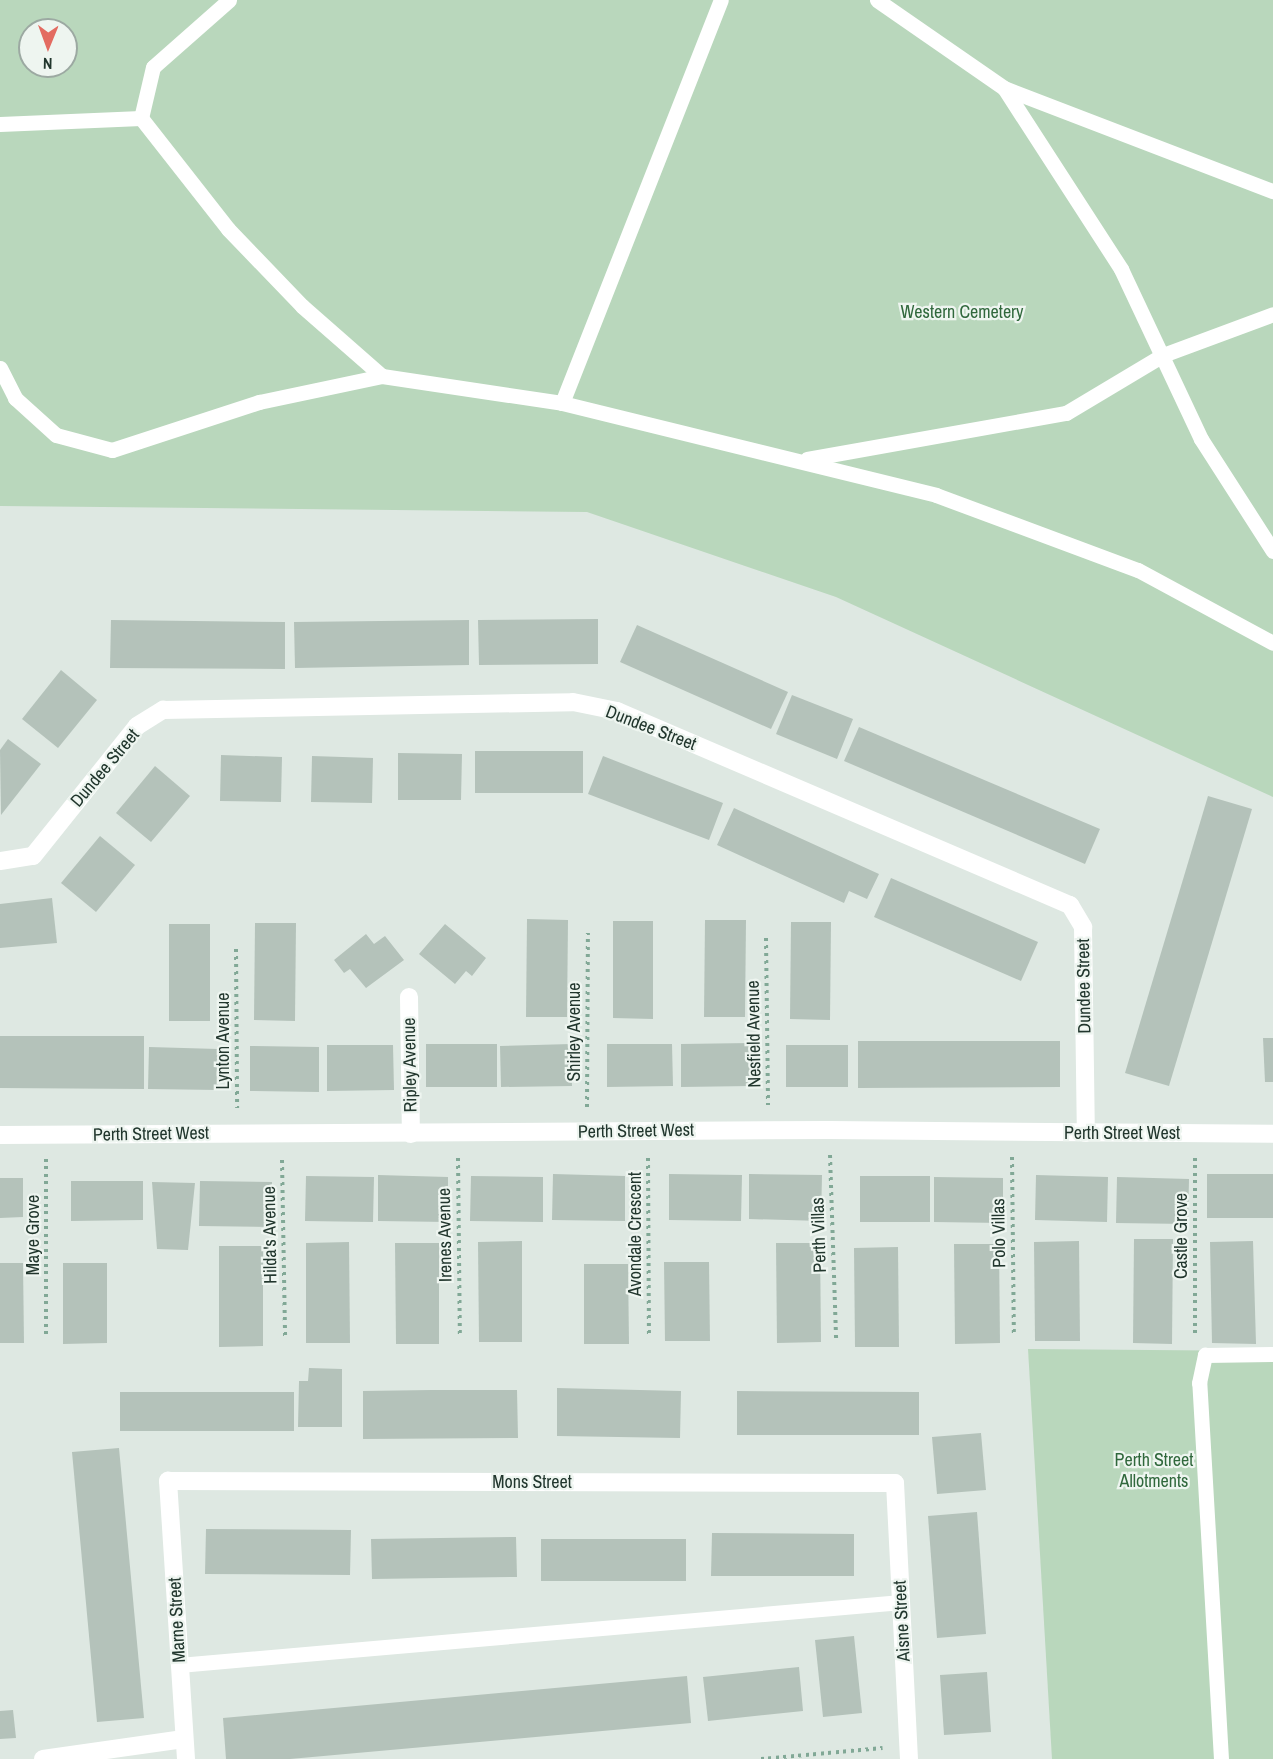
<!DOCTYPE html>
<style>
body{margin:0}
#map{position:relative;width:1273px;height:1759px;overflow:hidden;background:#dee8e2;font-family:"Archivo Narrow",sans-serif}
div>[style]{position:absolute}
.green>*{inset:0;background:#b9d7bc}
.building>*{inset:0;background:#b4c2ba}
.path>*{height:4px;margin-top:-2px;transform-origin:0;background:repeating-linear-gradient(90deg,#81a896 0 3px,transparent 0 7.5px)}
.lane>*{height:15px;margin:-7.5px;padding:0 7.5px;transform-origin:7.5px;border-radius:7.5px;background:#fff}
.street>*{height:18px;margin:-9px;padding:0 9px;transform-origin:9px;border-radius:9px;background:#fff}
span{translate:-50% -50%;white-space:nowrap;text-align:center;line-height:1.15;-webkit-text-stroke:4.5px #eef5f0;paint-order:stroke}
.park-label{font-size:18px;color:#30683c}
.street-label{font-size:18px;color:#21362d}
.north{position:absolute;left:18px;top:18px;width:60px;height:60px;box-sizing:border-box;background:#eef5f0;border:2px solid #9ca9a2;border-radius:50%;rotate:181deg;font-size:16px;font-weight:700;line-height:24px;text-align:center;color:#21362d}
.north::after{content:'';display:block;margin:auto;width:21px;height:27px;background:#e36b61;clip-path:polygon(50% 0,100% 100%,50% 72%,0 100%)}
</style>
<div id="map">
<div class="green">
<div style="clip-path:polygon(evenodd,0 0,1273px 0,1273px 797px,836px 597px,587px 512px,0 506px,0 0,30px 30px,66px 30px,66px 66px,30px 66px,30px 30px)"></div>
<div style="clip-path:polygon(1028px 1349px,1273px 1351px,1273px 1759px,1052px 1759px)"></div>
</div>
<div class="building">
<div style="clip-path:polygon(598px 619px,598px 664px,479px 665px,478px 620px)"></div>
<div style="clip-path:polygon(111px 620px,285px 622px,285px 669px,110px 668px)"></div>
<div style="clip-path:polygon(469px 620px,469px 665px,295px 668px,294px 622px)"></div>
<div style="clip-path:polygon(637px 625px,788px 692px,771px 729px,620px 662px)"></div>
<div style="clip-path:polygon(61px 670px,97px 700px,58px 748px,22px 719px)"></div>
<div style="clip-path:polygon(792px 695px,853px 719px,837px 759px,776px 734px)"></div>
<div style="clip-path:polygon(859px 727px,1100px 829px,1085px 864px,844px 761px)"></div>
<div style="clip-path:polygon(8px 739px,41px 764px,1px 815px,0 750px)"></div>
<div style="clip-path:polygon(475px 751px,583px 751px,583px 793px,475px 793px)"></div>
<div style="clip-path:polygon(398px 753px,462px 754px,461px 800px,398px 800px)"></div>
<div style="clip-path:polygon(221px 755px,282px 757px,281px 802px,220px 801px)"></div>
<div style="clip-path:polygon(312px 756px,373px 758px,372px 803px,311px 802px)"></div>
<div style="clip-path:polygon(603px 756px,723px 803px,709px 840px,588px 794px)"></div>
<div style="clip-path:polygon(155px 766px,190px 796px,151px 842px,116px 813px)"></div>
<div style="clip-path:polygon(1208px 796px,1252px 809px,1169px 1086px,1125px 1073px)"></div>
<div style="clip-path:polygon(734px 808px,879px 874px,867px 899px,849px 891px,844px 903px,717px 845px)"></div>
<div style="clip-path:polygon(100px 836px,135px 865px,96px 912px,61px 883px)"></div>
<div style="clip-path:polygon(891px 878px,1038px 942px,1021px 981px,874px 917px)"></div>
<div style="clip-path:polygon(52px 898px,57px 943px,0 948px,0 904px)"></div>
<div style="clip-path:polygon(527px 919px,568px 920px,567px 1017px,526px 1017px)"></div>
<div style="clip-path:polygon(705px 920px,746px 920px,745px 1017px,704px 1017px)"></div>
<div style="clip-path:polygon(613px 921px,653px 921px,653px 1019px,613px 1018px)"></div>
<div style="clip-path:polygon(791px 922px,831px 922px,830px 1020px,790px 1019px)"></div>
<div style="clip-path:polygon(255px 923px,296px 923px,295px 1021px,254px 1020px)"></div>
<div style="clip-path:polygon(169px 924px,210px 924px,210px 1021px,169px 1021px)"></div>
<div style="clip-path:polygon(445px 924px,486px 958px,472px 976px,466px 971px,455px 984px,419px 954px)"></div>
<div style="clip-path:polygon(366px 934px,374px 944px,385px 936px,404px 960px,366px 988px,350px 969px,344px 973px,334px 960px)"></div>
<div style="clip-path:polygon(0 1036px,144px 1036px,144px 1089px,0 1088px)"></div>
<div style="clip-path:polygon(1263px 1038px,1273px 1038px,1273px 1082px,1265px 1082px)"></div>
<div style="clip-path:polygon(858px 1041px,1060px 1041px,1060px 1087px,858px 1088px)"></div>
<div style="clip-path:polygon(750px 1043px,751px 1086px,681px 1087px,681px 1044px)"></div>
<div style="clip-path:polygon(426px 1044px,497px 1044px,497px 1087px,426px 1087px)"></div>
<div style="clip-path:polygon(571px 1044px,572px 1086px,501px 1087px,500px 1046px)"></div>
<div style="clip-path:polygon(607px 1044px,672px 1044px,673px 1086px,607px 1087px)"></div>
<div style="clip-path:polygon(327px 1045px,393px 1045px,394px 1090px,327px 1091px)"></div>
<div style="clip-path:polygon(786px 1045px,848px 1045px,848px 1087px,786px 1087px)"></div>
<div style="clip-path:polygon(250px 1046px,319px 1047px,319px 1092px,250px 1091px)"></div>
<div style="clip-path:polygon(149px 1047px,218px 1049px,218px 1090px,148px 1089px)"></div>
<div style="clip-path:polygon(553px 1174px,625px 1176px,625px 1221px,552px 1220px)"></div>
<div style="clip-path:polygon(669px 1174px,742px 1175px,741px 1221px,669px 1220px)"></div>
<div style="clip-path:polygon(749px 1174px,822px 1175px,821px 1221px,749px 1219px)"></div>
<div style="clip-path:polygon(1207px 1174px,1273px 1174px,1273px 1218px,1207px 1218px)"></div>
<div style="clip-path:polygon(378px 1175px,448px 1177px,448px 1222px,378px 1221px)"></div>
<div style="clip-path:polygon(1036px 1175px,1108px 1177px,1107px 1222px,1035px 1220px)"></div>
<div style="clip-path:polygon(306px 1176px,374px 1177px,373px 1222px,305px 1221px)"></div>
<div style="clip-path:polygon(471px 1176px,543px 1177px,543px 1222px,470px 1221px)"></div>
<div style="clip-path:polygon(860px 1176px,930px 1176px,930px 1222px,860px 1222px)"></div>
<div style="clip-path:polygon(934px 1177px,1003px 1178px,1003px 1223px,934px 1222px)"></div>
<div style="clip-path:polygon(1117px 1177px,1189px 1179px,1188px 1224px,1116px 1223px)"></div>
<div style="clip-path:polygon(0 1178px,23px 1178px,23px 1217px,0 1218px)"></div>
<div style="clip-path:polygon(71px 1181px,143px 1181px,143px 1220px,71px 1221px)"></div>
<div style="clip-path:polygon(200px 1181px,272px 1182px,272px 1227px,199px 1226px)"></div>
<div style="clip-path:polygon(152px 1182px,195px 1183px,188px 1250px,157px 1249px)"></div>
<div style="clip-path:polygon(1134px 1239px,1173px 1239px,1172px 1344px,1133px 1343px)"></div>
<div style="clip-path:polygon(522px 1241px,522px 1342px,479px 1342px,478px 1242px)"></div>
<div style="clip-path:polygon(1079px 1241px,1080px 1341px,1035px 1341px,1034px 1242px)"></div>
<div style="clip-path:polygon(1253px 1241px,1256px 1344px,1212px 1343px,1210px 1242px)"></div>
<div style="clip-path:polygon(349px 1242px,350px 1343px,306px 1343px,306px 1243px)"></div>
<div style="clip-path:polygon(395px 1243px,439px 1243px,439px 1344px,396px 1344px)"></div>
<div style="clip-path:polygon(776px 1243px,820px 1243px,821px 1342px,777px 1343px)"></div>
<div style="clip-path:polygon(954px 1244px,999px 1244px,1000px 1343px,955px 1344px)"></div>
<div style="clip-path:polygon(219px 1246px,263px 1246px,263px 1346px,219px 1347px)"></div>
<div style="clip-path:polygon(898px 1247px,899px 1347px,855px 1347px,854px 1248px)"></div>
<div style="clip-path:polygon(664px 1262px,709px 1262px,710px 1341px,665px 1341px)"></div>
<div style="clip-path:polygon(0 1263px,23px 1263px,24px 1343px,0 1343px)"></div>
<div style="clip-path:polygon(63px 1263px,107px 1263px,107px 1343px,63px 1344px)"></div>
<div style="clip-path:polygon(584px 1264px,628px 1264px,629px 1344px,584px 1344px)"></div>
<div style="clip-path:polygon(309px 1368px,342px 1369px,342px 1427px,298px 1427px,299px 1381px,308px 1381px)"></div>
<div style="clip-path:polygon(557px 1388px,681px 1391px,680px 1438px,557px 1436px)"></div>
<div style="clip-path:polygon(431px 1390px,517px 1390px,518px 1438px,363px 1439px,363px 1391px)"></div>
<div style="clip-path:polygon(737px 1391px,919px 1392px,919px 1435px,737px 1435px)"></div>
<div style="clip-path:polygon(120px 1392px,294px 1392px,294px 1431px,120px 1431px)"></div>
<div style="clip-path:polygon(981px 1433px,986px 1490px,937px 1494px,932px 1437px)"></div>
<div style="clip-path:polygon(119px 1448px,144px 1718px,97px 1722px,72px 1452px)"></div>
<div style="clip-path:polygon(977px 1512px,986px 1634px,937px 1638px,928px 1516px)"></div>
<div style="clip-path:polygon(206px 1529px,351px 1530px,350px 1575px,205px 1574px)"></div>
<div style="clip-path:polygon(712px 1533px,854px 1534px,854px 1576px,711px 1576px)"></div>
<div style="clip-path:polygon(516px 1537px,517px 1577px,372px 1579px,371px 1539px)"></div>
<div style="clip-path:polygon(541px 1539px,686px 1539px,686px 1581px,541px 1581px)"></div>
<div style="clip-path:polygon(854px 1636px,862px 1713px,823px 1717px,815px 1640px)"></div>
<div style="clip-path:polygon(799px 1667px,803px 1711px,708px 1721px,703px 1677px)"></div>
<div style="clip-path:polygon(987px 1672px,991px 1732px,944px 1735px,940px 1675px)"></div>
<div style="clip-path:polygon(687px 1676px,691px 1723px,290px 1759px,226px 1759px,223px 1718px)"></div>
<div style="clip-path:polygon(13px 1710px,16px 1738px,0 1739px,0 1711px)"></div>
</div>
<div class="path">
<div style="left:766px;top:938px;width:167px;rotate:89.3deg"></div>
<div style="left:236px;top:949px;width:159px;rotate:89.6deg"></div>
<div style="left:587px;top:1107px;width:174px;rotate:-89.7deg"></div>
<div style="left:830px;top:1155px;width:184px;rotate:88.1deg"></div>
<div style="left:1012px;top:1157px;width:177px;rotate:89.4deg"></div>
<div style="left:458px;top:1158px;width:178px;rotate:89.4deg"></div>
<div style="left:648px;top:1158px;width:178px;rotate:89.7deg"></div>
<div style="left:1195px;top:1158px;width:176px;rotate:90deg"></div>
<div style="left:46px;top:1159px;width:177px;rotate:90deg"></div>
<div style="left:282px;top:1160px;width:178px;rotate:89deg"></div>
<div style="left:761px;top:1759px;width:122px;rotate:-5.2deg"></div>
</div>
<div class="lane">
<div style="left:229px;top:0;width:101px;rotate:138.6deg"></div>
<div style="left:153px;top:67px;width:52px;rotate:103.2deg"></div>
<div style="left:141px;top:118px;width:141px;rotate:51.9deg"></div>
<div style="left:228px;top:229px;width:107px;rotate:46.1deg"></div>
<div style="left:302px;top:306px;width:106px;rotate:41.2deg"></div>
<div style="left:877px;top:0;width:155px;rotate:34.7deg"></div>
<div style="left:1004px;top:88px;width:288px;rotate:21deg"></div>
<div style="left:1004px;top:88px;width:216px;rotate:57.1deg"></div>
<div style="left:1121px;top:269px;width:188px;rotate:64.8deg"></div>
<div style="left:1201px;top:439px;width:133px;rotate:57.3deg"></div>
<div style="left:0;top:124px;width:141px;rotate:-2.4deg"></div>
<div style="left:0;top:368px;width:34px;rotate:63deg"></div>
<div style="left:15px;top:398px;width:55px;rotate:42.1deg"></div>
<div style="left:56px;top:435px;width:58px;rotate:15deg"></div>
<div style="left:112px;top:450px;width:155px;rotate:-18.1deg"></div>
<div style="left:259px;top:402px;width:126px;rotate:-11.9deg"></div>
<div style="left:382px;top:376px;width:182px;rotate:8.5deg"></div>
<div style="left:562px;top:403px;width:385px;rotate:13.8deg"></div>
<div style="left:936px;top:495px;width:215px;rotate:20.4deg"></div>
<div style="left:1138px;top:570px;width:153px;rotate:28.4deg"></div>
<div style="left:562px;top:403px;width:433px;rotate:-68.5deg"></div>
<div style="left:807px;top:459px;width:263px;rotate:-10.1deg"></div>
<div style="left:1066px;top:413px;width:113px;rotate:-30.9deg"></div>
<div style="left:1163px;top:355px;width:117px;rotate:-20.4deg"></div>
<div style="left:179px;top:1665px;width:725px;rotate:-4.99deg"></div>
<div style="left:1221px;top:1759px;width:377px;rotate:-93.3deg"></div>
<div style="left:1199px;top:1383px;width:29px;rotate:-78deg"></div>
<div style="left:1205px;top:1355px;width:68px;rotate:-0.8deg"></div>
</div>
<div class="street">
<div style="left:0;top:861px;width:33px;rotate:-9deg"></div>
<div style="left:33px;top:856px;width:166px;rotate:-51.3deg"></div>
<div style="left:137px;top:726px;width:31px;rotate:-32deg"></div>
<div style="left:163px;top:710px;width:410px;rotate:-1.1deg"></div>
<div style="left:573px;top:702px;width:45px;rotate:11.6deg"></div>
<div style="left:617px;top:711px;width:493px;rotate:23.2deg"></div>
<div style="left:1070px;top:905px;width:26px;rotate:59deg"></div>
<div style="left:1083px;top:927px;width:206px;rotate:89.2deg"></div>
<div style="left:409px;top:997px;width:137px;rotate:89.2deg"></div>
<div style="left:0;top:1135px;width:829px;rotate:-0.35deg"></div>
<div style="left:829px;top:1130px;width:444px;rotate:0.5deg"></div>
<div style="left:43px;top:1759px;width:142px;rotate:-8.1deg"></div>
<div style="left:186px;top:1759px;width:279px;rotate:-93.7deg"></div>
<div style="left:168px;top:1481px;width:727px;rotate:0.16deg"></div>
<div style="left:895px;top:1483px;width:276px;rotate:87.1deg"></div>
</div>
<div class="park-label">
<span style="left:962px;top:312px">Western Cemetery</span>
<span style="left:1154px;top:1471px">Perth Street<br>Allotments</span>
</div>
<div class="street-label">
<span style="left:651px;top:728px;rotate:21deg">Dundee Street</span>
<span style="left:105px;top:768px;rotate:-50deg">Dundee Street</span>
<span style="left:1084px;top:986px;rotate:-91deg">Dundee Street</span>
<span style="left:574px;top:1032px;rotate:-90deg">Shirley Avenue</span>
<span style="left:754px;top:1034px;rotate:-91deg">Nesfield Avenue</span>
<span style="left:223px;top:1041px;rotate:-90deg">Lynton Avenue</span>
<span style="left:410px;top:1065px;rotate:-91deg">Ripley Avenue</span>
<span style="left:636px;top:1131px;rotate:-1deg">Perth Street West</span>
<span style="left:1122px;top:1133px">Perth Street West</span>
<span style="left:151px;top:1134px;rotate:-1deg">Perth Street West</span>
<span style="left:999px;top:1233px;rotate:-91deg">Polo Villas</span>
<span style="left:635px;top:1234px;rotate:-90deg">Avondale Crescent</span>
<span style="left:33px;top:1235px;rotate:-90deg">Maye Grove</span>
<span style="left:270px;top:1235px;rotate:-91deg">Hilda's Avenue</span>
<span style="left:445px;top:1235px;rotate:-91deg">Irenes Avenue</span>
<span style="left:819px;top:1235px;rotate:-92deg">Perth Villas</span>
<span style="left:1181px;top:1236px;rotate:-90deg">Castle Grove</span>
<span style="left:532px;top:1482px">Mons Street</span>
<span style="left:177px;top:1620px;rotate:-93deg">Marne Street</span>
<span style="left:902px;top:1621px;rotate:-93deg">Aisne Street</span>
</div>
<div class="north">N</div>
</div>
